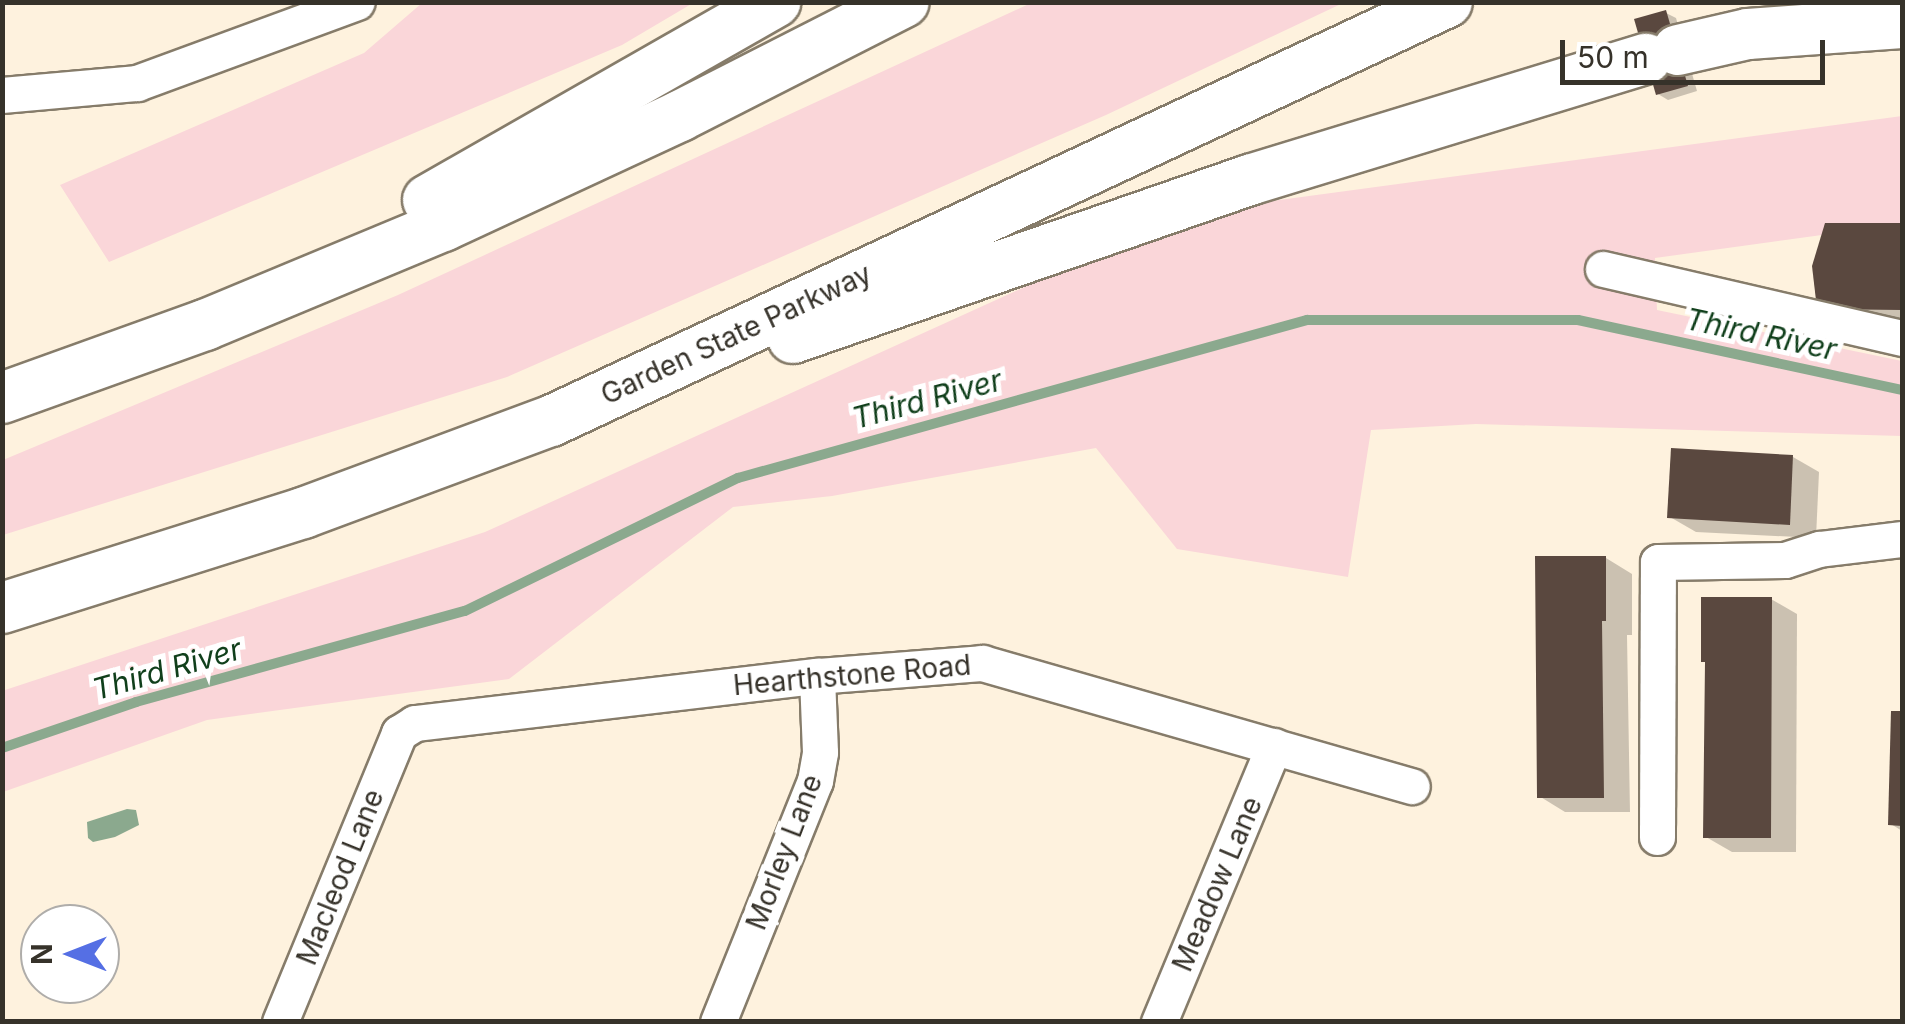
<!DOCTYPE html>
<style>
body{margin:0}
#map{position:relative;width:1905px;height:1024px;overflow:hidden;background:#fef2de;font-family:Inter,sans-serif}
div>[style]{position:absolute}
.green>*{inset:0;background:#fad6d9}
.water>*{inset:0;background:#8ba98e}
.shadow>*{inset:0;background:#0003}
.stream>*{height:10px;margin:-5px;padding:0 5px;transform-origin:5px;border-radius:5px;background:#8ba98e}
.building>*{inset:0;background:#5a483f}
.roads{filter:drop-shadow(2px 0 #867c6a) drop-shadow(-2px 0 #867c6a) drop-shadow(0 2px #867c6a) drop-shadow(0 -2px #867c6a)}
.minor>*{height:35px;margin:-17.5px;padding:0 17.5px;transform-origin:17.5px;border-radius:17.5px;background:#fff}
.highway>*{height:50px;margin:-25px;padding:0 25px;transform-origin:25px;border-radius:25px;background:#fff}
span{translate:-50% -50%;white-space:nowrap;text-align:center;line-height:1.15;-webkit-text-stroke:10px #fff;paint-order:stroke}
.street-label{font-size:28px;color:#36322a}
.water-label{font-size:30px;color:#103f1b;font-style:italic}
.frame{position:absolute;inset:0;border:5px solid #36322a;pointer-events:none}
.north{position:absolute;left:20px;top:904px;width:100px;height:100px;box-sizing:border-box;background:#fff;border:2px solid #afadaa;border-radius:50%;rotate:270deg;font-size:28px;font-weight:700;line-height:40px;text-align:center;color:#36322a}
.north::after{content:'';display:block;margin:auto;width:35px;height:45px;background:#556fe4;clip-path:polygon(50% 0,100% 100%,50% 72%,0 100%)}
.scale{position:absolute;left:1560px;top:40px;width:265px;height:45px;box-sizing:border-box;border:5px solid #36322a;border-top:0;padding-left:12px;font-size:30px;line-height:35px;white-space:nowrap;color:#36322a;-webkit-text-stroke:8px #fff;paint-order:stroke}
</style>
<div id="map">
<div class="green">
<div style="clip-path:polygon(422px 3px,693px 3px,622px 45px,109px 262px,60px 185px,364px 53px)"></div>
<div style="clip-path:polygon(1031px 3px,1343px 3px,1106px 115px,507px 377px,3px 535px,3px 460px,398px 295px)"></div>
<div style="clip-path:polygon(1902px 116px,1902px 224px,1655px 258px,1657px 310px,1902px 361px,1902px 436px,1476px 424px,1371px 430px,1348px 577px,1177px 549px,1096px 448px,832px 496px,733px 507px,509px 679px,207px 720px,3px 792px,2px 691px,485px 532px,1190px 212px)"></div>
</div>
<div class="water">
<div style="clip-path:polygon(127px 809px,136px 810px,139px 825px,115px 837px,93px 842px,88px 838px,87px 822px)"></div>
</div>
<div class="shadow">
<div style="clip-path:polygon(1666px 13px,1676px 18px,1697px 91px,1668px 100px,1658px 94px)"></div>
<div style="clip-path:polygon(1826px 225px,1902px 225px,1902px 323px,1846px 322px)"></div>
<div style="clip-path:polygon(1793px 457px,1819px 472px,1816px 538px,1696px 532px,1670px 517px)"></div>
<div style="clip-path:polygon(1606px 558px,1632px 574px,1632px 635px,1627px 635px,1630px 812px,1565px 812px,1539px 796px)"></div>
<div style="clip-path:polygon(1771px 599px,1797px 614px,1796px 852px,1732px 852px,1706px 837px)"></div>
<div style="clip-path:polygon(1893px 713px,1902px 713px,1902px 831px,1891px 824px)"></div>
</div>
<div class="stream">
<div style="left:2px;top:748px;width:142px;rotate:-18.9deg"></div>
<div style="left:136px;top:702px;width:341px;rotate:-15.5deg"></div>
<div style="left:465px;top:611px;width:304px;rotate:-26deg"></div>
<div style="left:738px;top:478px;width:591px;rotate:-15.52deg"></div>
<div style="left:1307px;top:320px;width:271px"></div>
<div style="left:1578px;top:320px;width:331px;rotate:12.2deg"></div>
</div>
<div class="building">
<div style="clip-path:polygon(1666px 10px,1688px 86px,1656px 95px,1634px 19px)"></div>
<div style="clip-path:polygon(1825px 223px,1902px 223px,1902px 310px,1817px 309px,1812px 266px)"></div>
<div style="clip-path:polygon(1671px 448px,1793px 455px,1790px 525px,1667px 518px)"></div>
<div style="clip-path:polygon(1535px 556px,1606px 556px,1606px 621px,1602px 621px,1604px 798px,1537px 798px)"></div>
<div style="clip-path:polygon(1701px 597px,1772px 597px,1771px 838px,1703px 838px,1705px 662px,1701px 662px)"></div>
<div style="clip-path:polygon(1891px 711px,1902px 711px,1902px 826px,1888px 825px)"></div>
</div>
<div class="roads">
<div class="minor">
<div style="left:2px;top:95px;width:136px;rotate:-5.1deg"></div>
<div style="left:137px;top:83px;width:234px;rotate:-20.2deg"></div>
<div style="left:1603px;top:269px;width:307px;rotate:13deg"></div>
<div style="left:1657px;top:837px;width:275px;rotate:-89.8deg"></div>
<div style="left:1658px;top:562px;width:127px;rotate:-0.9deg"></div>
<div style="left:1785px;top:560px;width:36px;rotate:-18deg"></div>
<div style="left:1819px;top:549px;width:84px;rotate:-6.9deg"></div>
<div style="left:280px;top:1022px;width:313px;rotate:-67.6deg"></div>
<div style="left:399px;top:733px;width:19px;rotate:-32deg"></div>
<div style="left:415px;top:723px;width:405px;rotate:-6.7deg"></div>
<div style="left:817px;top:676px;width:166px;rotate:-4.5deg"></div>
<div style="left:982px;top:663px;width:447px;rotate:16deg"></div>
<div style="left:718px;top:1022px;width:260px;rotate:-68.1deg"></div>
<div style="left:815px;top:781px;width:29px;rotate:-80deg"></div>
<div style="left:820px;top:752px;width:76px;rotate:-92.3deg"></div>
<div style="left:1159px;top:1022px;width:299px;rotate:-67.4deg"></div>
</div>
<div class="highway">
<div style="left:1678px;top:50px;width:72px;rotate:-12.9deg"></div>
<div style="left:1748px;top:34px;width:154px;rotate:-4.1deg"></div>
<div style="left:428px;top:200px;width:400px;rotate:-29.7deg"></div>
<div style="left:793px;top:338px;width:483px;rotate:-19.1deg"></div>
<div style="left:1249px;top:180px;width:415px;rotate:-17deg"></div>
<div style="left:2px;top:398px;width:216px;rotate:-19.8deg"></div>
<div style="left:205px;top:325px;width:258px;rotate:-22.6deg"></div>
<div style="left:443px;top:226px;width:261px;rotate:-24.9deg"></div>
<div style="left:680px;top:116px;width:251px;rotate:-27deg"></div>
<div style="left:2px;top:608px;width:316px;rotate:-17.5deg"></div>
<div style="left:303px;top:513px;width:265px;rotate:-20.4deg"></div>
<div style="left:551px;top:421px;width:989px;rotate:-25.06deg"></div>
</div>
</div>
<div class="street-label">
<span style="left:736px;top:334px;rotate:-25deg">Garden State Parkway</span>
<span style="left:852px;top:675px;rotate:-5deg">Hearthstone Road</span>
<span style="left:784px;top:852px;rotate:-69deg">Morley Lane</span>
<span style="left:340px;top:877px;rotate:-68deg">Macleod Lane</span>
<span style="left:1217px;top:884px;rotate:-67deg">Meadow Lane</span>
</div>
<div class="water-label">
<span style="left:1761px;top:334px;rotate:12deg">Third River</span>
<span style="left:927px;top:399px;rotate:-15deg">Third River</span>
<span style="left:167px;top:669px;rotate:-16deg">Third River</span>
</div>
<div class="frame"></div>
<div class="north">N</div>
<div class="scale">50 m</div>
</div>
